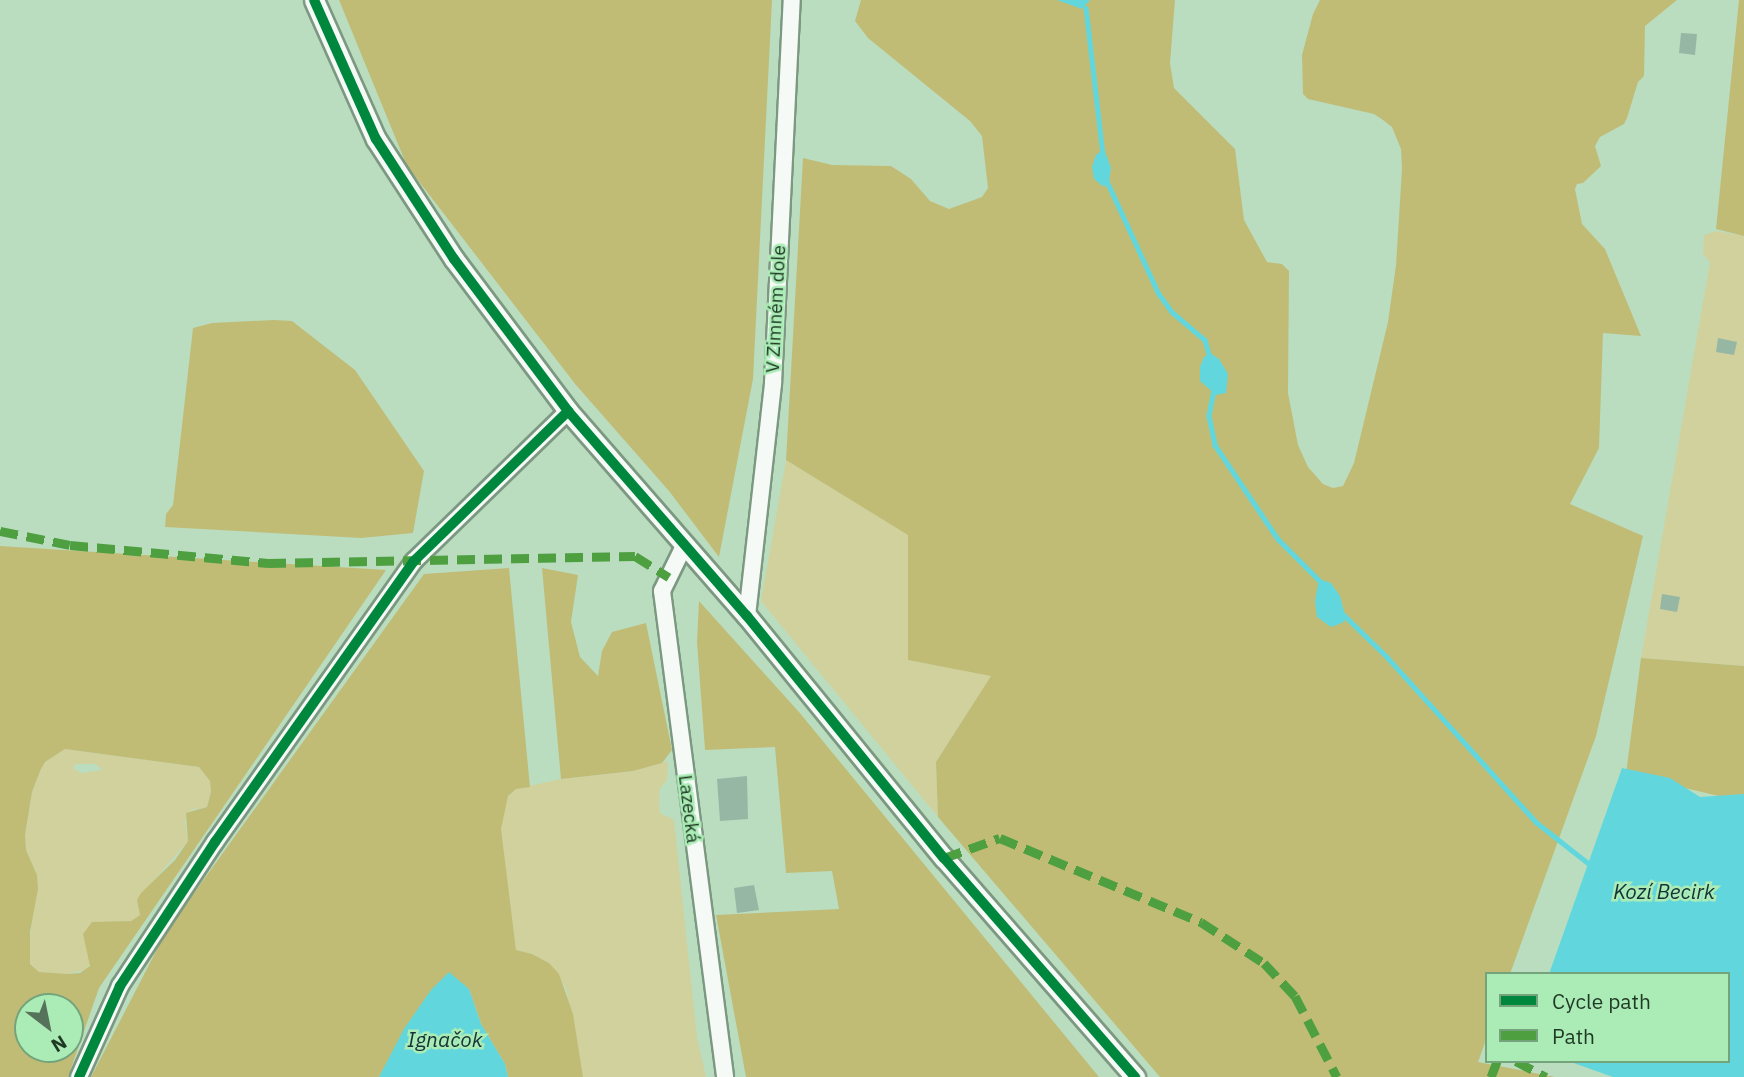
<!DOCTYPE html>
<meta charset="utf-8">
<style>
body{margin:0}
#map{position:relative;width:1744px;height:1077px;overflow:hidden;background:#baddc0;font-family:"IBM Plex Sans",sans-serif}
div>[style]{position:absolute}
.green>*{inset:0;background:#d1d19d}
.forest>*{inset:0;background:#c0bc76}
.water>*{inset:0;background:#61d7dd}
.stream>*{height:4.5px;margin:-2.25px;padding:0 2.25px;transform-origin:2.25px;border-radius:2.25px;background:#61d7dd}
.building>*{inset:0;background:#96b7a4}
.roads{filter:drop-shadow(2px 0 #7c9881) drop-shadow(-2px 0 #7c9881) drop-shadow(0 2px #7c9881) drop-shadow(0 -2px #7c9881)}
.minor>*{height:16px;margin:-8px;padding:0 8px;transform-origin:8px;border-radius:8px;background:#f5faf6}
.tertiary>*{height:19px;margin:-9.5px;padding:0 9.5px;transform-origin:9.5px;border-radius:9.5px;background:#f5faf6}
.quiet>*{height:9px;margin-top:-4.5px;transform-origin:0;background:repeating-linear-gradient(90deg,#4d9f40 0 18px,transparent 0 27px)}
.cycleway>*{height:10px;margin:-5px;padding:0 5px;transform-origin:5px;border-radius:5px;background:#00873e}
span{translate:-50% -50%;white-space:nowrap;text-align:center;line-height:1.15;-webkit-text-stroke:5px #abecb6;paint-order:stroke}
.street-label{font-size:19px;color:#1f3924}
.water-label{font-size:21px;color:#143338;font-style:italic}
.legend{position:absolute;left:1485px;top:972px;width:245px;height:91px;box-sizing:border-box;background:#abecb6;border:2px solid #73a47c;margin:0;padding:9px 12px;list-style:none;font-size:21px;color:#1f3924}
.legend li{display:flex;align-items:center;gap:14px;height:35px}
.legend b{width:35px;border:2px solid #73a47c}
.north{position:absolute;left:14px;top:993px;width:70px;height:70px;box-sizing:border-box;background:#abecb6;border:2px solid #73a47c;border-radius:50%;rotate:148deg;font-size:19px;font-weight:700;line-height:28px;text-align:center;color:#1f3924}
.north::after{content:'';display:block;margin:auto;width:24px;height:32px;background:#55725b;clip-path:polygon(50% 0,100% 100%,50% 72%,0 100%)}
</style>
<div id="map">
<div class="green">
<div style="clip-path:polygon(1717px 231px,1744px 236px,1744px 666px,1641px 658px,1710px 262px,1703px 254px,1704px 235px)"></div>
<div style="clip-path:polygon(786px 460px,908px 534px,908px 660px,992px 675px,936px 762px,938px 817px,761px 601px)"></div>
<div style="clip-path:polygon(evenodd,65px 749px,199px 767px,210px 781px,211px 792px,207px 807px,191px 810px,185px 821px,188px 841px,137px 900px,140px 915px,131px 921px,118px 921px,87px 953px,91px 961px,87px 969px,68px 974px,38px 972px,30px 964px,28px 957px,37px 875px,26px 850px,25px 835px,32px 792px,40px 771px,45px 762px,65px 749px,76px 764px,96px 764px,102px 770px,81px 773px,73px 768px,76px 764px)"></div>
<div style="clip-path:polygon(668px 761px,667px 780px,660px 788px,659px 802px,660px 813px,674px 820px,697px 1037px,706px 1077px,583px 1077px,566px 988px,549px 963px,532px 954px,516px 950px,499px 821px,508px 796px,516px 789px,561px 779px,633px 771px)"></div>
</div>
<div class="forest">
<div style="clip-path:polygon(339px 0,772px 0,753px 379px,719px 557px,669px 491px,576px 385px,407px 166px)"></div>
<div style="clip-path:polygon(861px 0,1175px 0,1170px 63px,1174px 88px,1235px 149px,1244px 220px,1267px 262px,1282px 264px,1289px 271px,1288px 393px,1298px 445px,1308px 467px,1323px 484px,1333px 488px,1343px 486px,1354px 463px,1388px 322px,1396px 265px,1402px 169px,1401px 149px,1392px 127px,1383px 120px,1374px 114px,1308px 99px,1303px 94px,1302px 55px,1313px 14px,1320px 0,1677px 0,1645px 26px,1644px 76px,1638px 82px,1627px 118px,1624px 124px,1600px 137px,1595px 146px,1601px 166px,1583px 183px,1577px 184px,1575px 189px,1582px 224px,1605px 249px,1641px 336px,1603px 333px,1599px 448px,1570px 504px,1643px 536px,1596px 736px,1510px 974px,1487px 974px,1487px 1037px,1478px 1062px,1555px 1077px,1160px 1077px,938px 817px,936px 762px,991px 676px,908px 660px,908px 535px,786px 460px,803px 158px,832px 165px,891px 166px,911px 179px,930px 201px,949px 209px,982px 197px,988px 188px,982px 136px,970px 121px,868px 38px,855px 21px)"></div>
<div style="clip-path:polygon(1739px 0,1744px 0,1744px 236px,1716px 229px)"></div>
<div style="clip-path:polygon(274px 320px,292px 321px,355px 370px,424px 471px,413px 533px,361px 538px,165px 527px,166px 514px,173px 505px,193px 328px,212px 323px)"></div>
<div style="clip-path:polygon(evenodd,0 546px,386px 570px,99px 988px,68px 1077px,0 1077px,0 546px,65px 749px,199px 767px,210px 781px,211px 792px,207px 807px,186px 813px,188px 841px,175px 860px,141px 893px,137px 900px,140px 915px,131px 921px,92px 922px,83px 934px,90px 966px,80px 973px,68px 974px,39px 972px,30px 964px,30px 932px,38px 889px,37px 875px,26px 850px,25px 835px,32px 792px,40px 771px,45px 762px,65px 749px,0 546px,28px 1007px,70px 1007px,70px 1049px,28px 1049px,28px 1007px)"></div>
<div style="clip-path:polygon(509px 568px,530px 787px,516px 789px,508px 796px,501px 829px,516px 950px,532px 954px,549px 963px,559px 974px,573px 1014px,583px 1077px,508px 1077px,505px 1064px,481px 1024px,469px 989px,385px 1067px,379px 1077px,91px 1077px,166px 932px,424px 574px)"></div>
<div style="clip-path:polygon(542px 568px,578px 575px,571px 622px,580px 657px,598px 676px,602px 651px,612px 632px,646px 623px,672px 750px,662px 763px,633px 771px,561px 779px)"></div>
<div style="clip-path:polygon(699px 601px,799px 712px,1099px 1077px,746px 1077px,716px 915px,839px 909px,832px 871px,786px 873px,775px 747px,705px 750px,697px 642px)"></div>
<div style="clip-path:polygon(1641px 658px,1744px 666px,1744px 802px,1626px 774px)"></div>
</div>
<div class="water">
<div style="clip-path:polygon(1057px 0,1090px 0,1082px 9px)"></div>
<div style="clip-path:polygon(1101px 151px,1106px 154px,1111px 168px,1109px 182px,1104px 187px,1094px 179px,1092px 167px,1096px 155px)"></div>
<div style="clip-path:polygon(1210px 353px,1219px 359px,1228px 374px,1226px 393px,1216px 395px,1200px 381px,1200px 367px,1204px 357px)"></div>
<div style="clip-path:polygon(1319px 579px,1331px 583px,1340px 596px,1346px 619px,1342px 623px,1331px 627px,1317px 617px,1315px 601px)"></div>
<div style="clip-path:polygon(1622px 768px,1670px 778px,1700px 797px,1744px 794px,1744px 1077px,1613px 1077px,1568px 1061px,1728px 1061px,1728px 974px,1549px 974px)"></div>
<div style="clip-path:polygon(449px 972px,469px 989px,481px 1024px,505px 1064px,508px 1077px,379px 1077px,404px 1029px,431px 990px)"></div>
</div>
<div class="stream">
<div style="left:1086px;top:8px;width:149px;rotate:83.4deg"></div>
<div style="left:1106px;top:179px;width:127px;rotate:65.3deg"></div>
<div style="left:1159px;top:294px;width:22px;rotate:54deg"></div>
<div style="left:1172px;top:312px;width:43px;rotate:40.3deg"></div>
<div style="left:1205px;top:340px;width:19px;rotate:74deg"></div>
<div style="left:1214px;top:390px;width:26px;rotate:101deg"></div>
<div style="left:1209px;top:416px;width:30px;rotate:78deg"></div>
<div style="left:1215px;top:445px;width:113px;rotate:56.2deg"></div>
<div style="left:1278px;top:539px;width:61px;rotate:45deg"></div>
<div style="left:1343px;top:614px;width:62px;rotate:44.3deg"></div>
<div style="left:1387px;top:657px;width:222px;rotate:47.9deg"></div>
<div style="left:1536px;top:822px;width:71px;rotate:38.2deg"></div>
</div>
<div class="building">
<div style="clip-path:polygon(1681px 33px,1697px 34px,1695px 55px,1679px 53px)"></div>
<div style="clip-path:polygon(1718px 338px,1737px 342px,1734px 355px,1716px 352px)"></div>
<div style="clip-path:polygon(1662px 594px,1680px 597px,1677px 612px,1660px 609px)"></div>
<div style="clip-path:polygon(747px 776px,748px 819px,720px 821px,717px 779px)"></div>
<div style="clip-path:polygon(754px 885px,759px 910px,737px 913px,734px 888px)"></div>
</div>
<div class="roads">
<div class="minor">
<div style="left:684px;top:546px;width:50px;rotate:116.1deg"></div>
<div style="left:662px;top:591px;width:490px;rotate:82.6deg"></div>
<div style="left:747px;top:616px;width:234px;rotate:-83.6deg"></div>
<div style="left:773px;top:383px;width:383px;rotate:-87.2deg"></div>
<div style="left:79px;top:1077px;width:100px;rotate:-65.7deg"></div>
<div style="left:120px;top:986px;width:173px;rotate:-56.6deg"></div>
<div style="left:215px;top:842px;width:344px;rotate:-54.7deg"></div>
<div style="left:414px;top:561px;width:215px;rotate:-44.2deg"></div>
</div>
<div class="tertiary">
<div style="left:314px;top:0;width:152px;rotate:66deg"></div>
<div style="left:376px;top:139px;width:143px;rotate:57deg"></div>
<div style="left:454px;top:259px;width:190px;rotate:53.1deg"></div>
<div style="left:568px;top:411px;width:272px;rotate:48.9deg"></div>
<div style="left:747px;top:616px;width:312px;rotate:50.9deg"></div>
<div style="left:944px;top:858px;width:291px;rotate:48.9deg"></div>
</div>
</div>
<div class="quiet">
<div style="left:0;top:531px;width:71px;rotate:11.3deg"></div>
<div style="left:70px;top:545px;width:199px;rotate:5.2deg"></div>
<div style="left:268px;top:563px;width:367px;rotate:-1.1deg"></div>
<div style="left:635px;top:556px;width:40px;rotate:32deg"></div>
<div style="left:944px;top:858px;width:59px;rotate:-19.7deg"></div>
<div style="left:1000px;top:838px;width:218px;rotate:22.7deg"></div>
<div style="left:1201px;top:922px;width:75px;rotate:33.1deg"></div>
<div style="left:1264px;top:963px;width:45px;rotate:46.8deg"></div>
<div style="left:1295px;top:996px;width:91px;rotate:62.6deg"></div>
<div style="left:1516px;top:1061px;width:34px;rotate:28deg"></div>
<div style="left:1491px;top:1077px;width:17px;rotate:-69deg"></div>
</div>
<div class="cycleway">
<div style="left:314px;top:0;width:152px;rotate:66deg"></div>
<div style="left:376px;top:139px;width:143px;rotate:57deg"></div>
<div style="left:454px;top:259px;width:190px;rotate:53.1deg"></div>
<div style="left:568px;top:411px;width:272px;rotate:48.9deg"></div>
<div style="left:747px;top:616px;width:312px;rotate:50.9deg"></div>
<div style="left:944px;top:858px;width:291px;rotate:48.9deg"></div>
<div style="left:79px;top:1077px;width:100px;rotate:-65.7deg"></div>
<div style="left:120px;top:986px;width:173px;rotate:-56.6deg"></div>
<div style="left:215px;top:842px;width:344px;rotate:-54.7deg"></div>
<div style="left:414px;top:561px;width:215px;rotate:-44.2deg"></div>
</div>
<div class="street-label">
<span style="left:776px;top:309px;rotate:-87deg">V Zimném dole</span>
<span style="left:689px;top:809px;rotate:83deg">Lazecká</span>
</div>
<div class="water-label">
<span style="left:1664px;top:891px">Kozí Becirk</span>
<span style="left:445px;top:1039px">Ignačok</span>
</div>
<ul class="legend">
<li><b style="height:9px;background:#00873e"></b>Cycle path</li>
<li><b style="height:9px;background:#4d9f40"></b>Path</li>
</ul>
<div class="north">N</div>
</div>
